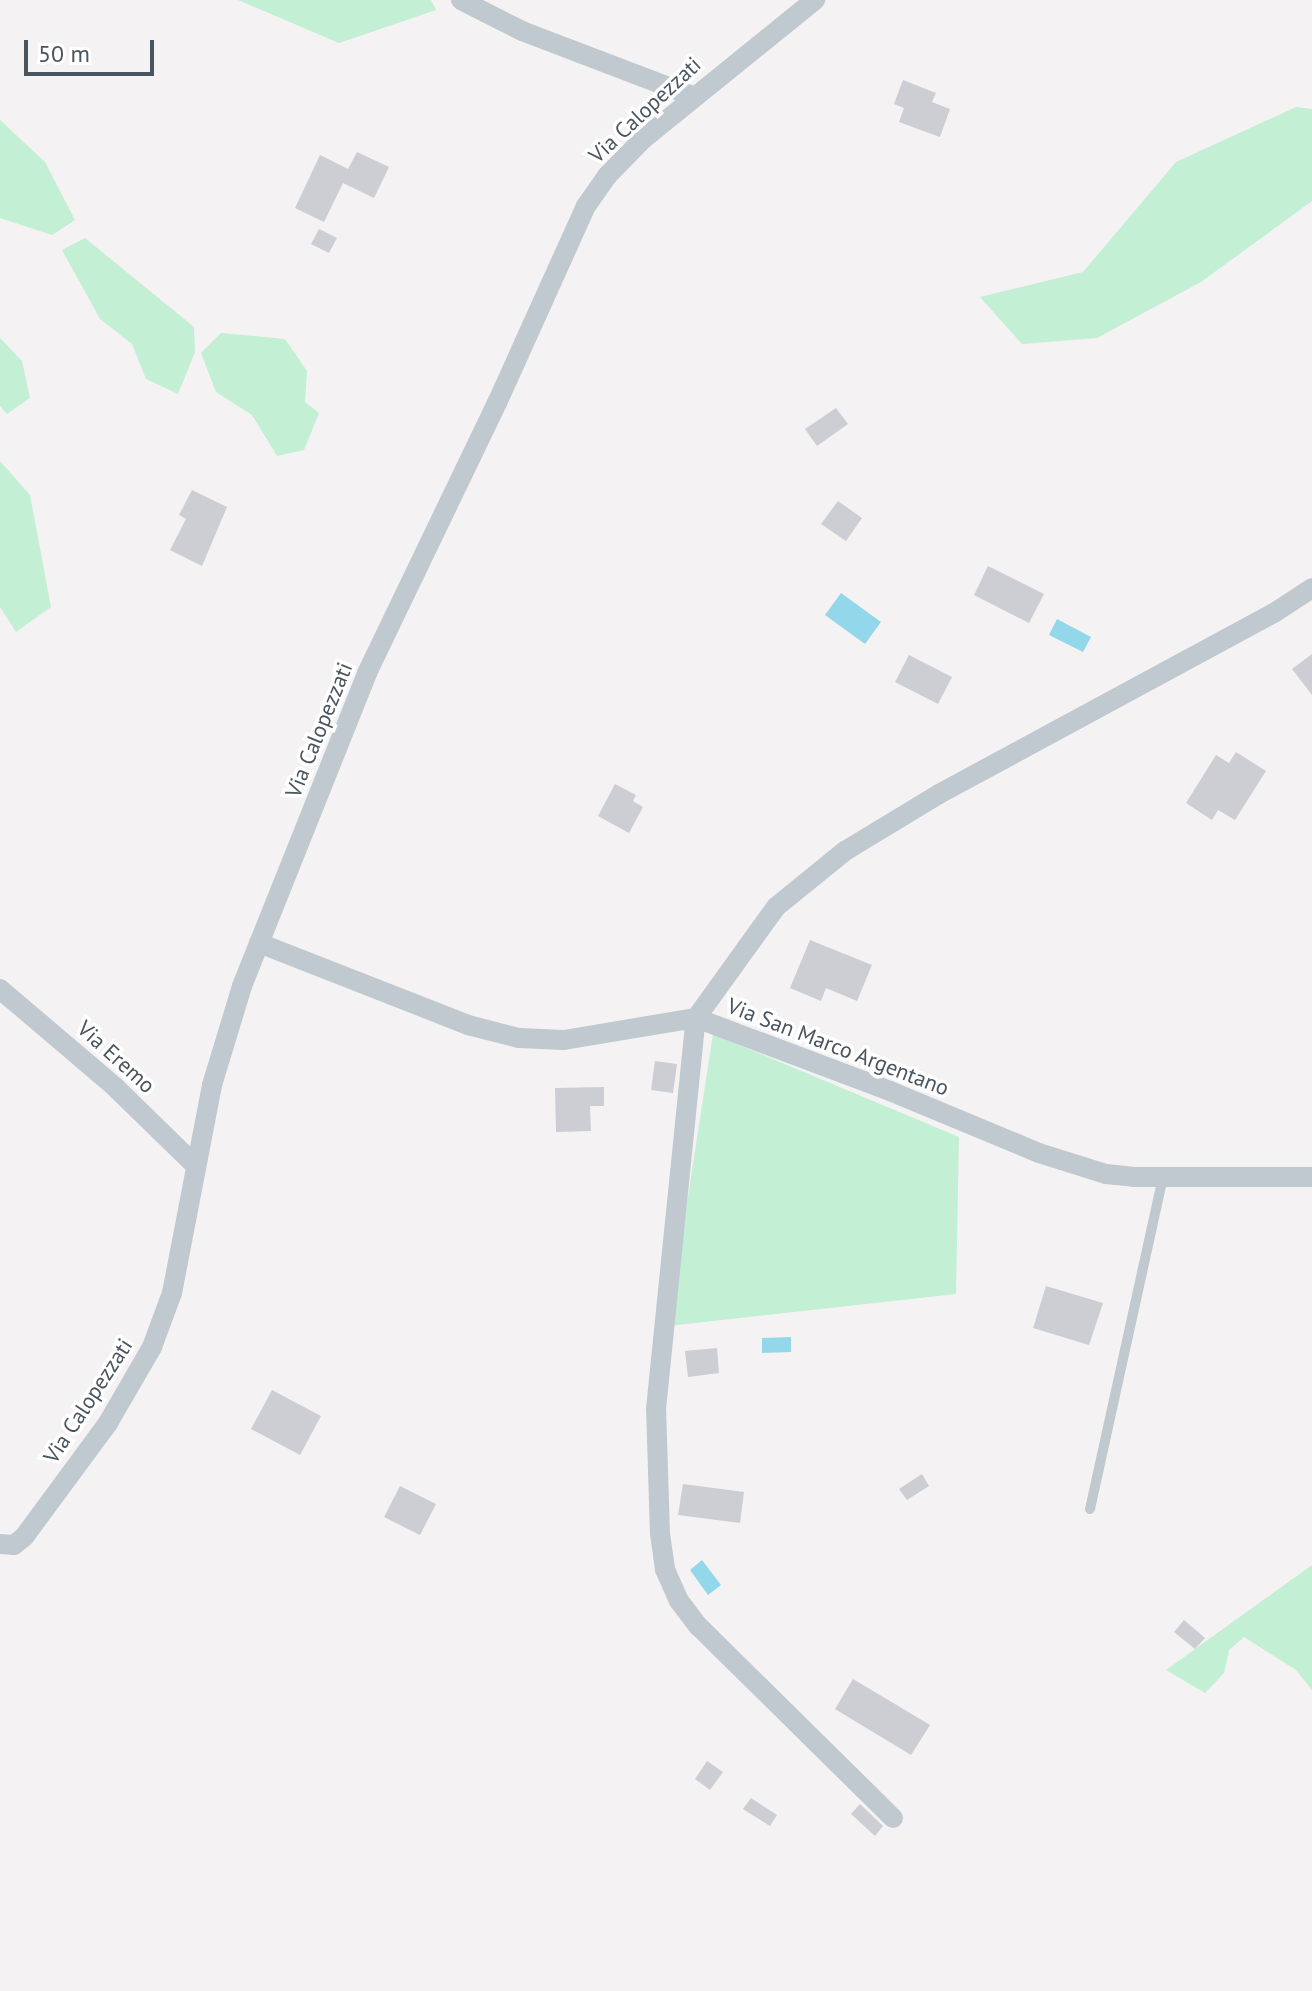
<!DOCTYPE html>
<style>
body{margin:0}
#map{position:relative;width:1312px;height:1991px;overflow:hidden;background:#f4f2f2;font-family:"PT Sans",sans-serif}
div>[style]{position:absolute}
.green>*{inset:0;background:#c3efd4}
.water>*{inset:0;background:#92d7ea}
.building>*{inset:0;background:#ccced4}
.lane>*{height:10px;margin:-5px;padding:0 5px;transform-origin:5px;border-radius:5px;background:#c0c9d0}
.street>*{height:20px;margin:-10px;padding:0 10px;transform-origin:10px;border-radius:10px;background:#c0c9d0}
span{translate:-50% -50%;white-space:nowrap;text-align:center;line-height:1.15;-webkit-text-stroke:7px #fff;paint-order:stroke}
.street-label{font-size:22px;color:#4a555f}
.scale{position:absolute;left:24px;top:40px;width:130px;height:36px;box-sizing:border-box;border:4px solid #4a555f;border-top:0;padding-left:10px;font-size:24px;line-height:28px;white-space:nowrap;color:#4a555f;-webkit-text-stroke:6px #fff;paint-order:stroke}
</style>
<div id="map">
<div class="green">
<div style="clip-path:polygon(238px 0,431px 0,436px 10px,339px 43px)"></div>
<div style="clip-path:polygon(1296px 107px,1312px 109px,1312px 201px,1201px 282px,1097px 338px,1022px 344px,980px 297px,1083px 272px,1176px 162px)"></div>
<div style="clip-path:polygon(0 120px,45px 162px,75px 220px,52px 235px,0 218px)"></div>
<div style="clip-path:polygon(85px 238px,194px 327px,195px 352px,178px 394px,146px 379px,132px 344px,100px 319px,62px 250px)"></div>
<div style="clip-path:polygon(221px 333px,285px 339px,307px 371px,305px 402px,319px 413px,304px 450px,277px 456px,252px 415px,216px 392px,201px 353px)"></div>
<div style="clip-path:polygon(0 338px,22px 361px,30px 398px,7px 414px,0 406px)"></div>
<div style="clip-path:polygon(0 461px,30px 495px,51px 607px,16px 632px,0 607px)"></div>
<div style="clip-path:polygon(713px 1034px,959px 1137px,956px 1294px,668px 1326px)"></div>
<div style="clip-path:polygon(1312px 1565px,1312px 1690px,1296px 1670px,1244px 1637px,1229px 1650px,1224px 1673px,1205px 1693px,1166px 1670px)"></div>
</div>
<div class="water">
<div style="clip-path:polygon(841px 593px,881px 622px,865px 644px,825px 615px)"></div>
<div style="clip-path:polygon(1057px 619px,1091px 637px,1083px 652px,1049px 635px)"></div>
<div style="clip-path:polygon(791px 1337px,791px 1352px,762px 1353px,762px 1338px)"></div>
<div style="clip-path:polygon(702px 1560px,721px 1585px,708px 1595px,690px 1570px)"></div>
</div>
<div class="building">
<div style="clip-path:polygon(903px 80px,936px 93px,932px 102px,950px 109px,940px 137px,899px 122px,904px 108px,894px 104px)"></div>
<div style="clip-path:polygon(357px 152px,389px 167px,374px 198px,343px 183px,324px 222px,295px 208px,320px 155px,348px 169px)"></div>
<div style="clip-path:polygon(319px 229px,337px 238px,329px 253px,311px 244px)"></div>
<div style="clip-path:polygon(836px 408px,848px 424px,817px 446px,805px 429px)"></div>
<div style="clip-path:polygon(192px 490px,227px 507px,202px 566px,170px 550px,186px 519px,179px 515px)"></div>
<div style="clip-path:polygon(838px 501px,862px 518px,846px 541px,821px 524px)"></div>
<div style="clip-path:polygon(988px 566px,1044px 594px,1029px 623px,974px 595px)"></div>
<div style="clip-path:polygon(1312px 654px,1312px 695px,1292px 669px)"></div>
<div style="clip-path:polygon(909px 655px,952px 677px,938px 704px,895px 682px)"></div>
<div style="clip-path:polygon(1236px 752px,1266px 771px,1235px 820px,1218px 810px,1212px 820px,1186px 803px,1216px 755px,1229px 763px)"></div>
<div style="clip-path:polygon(615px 784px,636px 795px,633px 801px,643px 807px,629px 833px,598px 816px)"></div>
<div style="clip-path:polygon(810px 940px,872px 965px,857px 1001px,826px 988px,821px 1001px,790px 988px)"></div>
<div style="clip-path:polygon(655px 1061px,677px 1064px,673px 1093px,651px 1090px)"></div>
<div style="clip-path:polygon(604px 1087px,604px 1106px,590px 1106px,591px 1131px,556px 1132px,555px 1088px)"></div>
<div style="clip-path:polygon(1046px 1286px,1103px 1303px,1089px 1345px,1033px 1328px)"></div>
<div style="clip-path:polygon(717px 1348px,719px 1373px,688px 1377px,685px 1351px)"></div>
<div style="clip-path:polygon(272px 1390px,321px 1416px,300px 1455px,251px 1429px)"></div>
<div style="clip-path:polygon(922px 1474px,929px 1486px,907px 1500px,899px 1489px)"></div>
<div style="clip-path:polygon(683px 1484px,744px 1492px,740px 1523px,678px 1515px)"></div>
<div style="clip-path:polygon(400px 1486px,436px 1504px,420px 1535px,384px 1517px)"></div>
<div style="clip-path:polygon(1184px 1620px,1205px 1638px,1195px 1649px,1174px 1632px)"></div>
<div style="clip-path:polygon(853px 1679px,930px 1725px,911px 1755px,835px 1709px)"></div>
<div style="clip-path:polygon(707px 1761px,723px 1772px,710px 1790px,695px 1779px)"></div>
<div style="clip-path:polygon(751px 1798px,777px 1815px,770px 1826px,743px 1809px)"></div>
<div style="clip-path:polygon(860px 1804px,883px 1826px,875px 1836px,851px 1814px)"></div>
</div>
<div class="lane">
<div style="left:1090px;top:1509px;width:341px;rotate:-77.6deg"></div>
</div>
<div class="street">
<div style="left:461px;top:0;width:68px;rotate:26.9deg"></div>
<div style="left:522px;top:31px;width:182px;rotate:20.9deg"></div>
<div style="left:259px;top:943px;width:225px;rotate:21.4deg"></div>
<div style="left:468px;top:1025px;width:53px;rotate:14.3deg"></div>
<div style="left:519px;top:1038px;width:45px;rotate:2.5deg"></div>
<div style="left:564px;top:1040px;width:134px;rotate:-9.5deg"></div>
<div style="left:696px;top:1018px;width:207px;rotate:20.6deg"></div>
<div style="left:890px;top:1091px;width:161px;rotate:22.6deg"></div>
<div style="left:1039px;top:1153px;width:70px;rotate:17.4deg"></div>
<div style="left:1106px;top:1174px;width:28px;rotate:6deg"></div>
<div style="left:1134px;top:1177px;width:178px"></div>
<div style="left:0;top:989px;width:151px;rotate:40.4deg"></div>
<div style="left:115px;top:1087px;width:113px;rotate:44.3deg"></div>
<div style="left:0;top:1544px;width:14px;rotate:4deg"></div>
<div style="left:14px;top:1545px;width:13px;rotate:-39deg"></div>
<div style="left:24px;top:1537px;width:142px;rotate:-53.6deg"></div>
<div style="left:108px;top:1423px;width:88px;rotate:-59.9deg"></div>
<div style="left:152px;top:1347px;width:58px;rotate:-69.7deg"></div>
<div style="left:172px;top:1293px;width:212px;rotate:-79.1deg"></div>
<div style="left:212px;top:1085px;width:103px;rotate:-73.1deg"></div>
<div style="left:242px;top:986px;width:337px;rotate:-68.2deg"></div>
<div style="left:367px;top:673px;width:300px;rotate:-64.3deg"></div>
<div style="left:497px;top:403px;width:216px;rotate:-65.7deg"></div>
<div style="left:586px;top:206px;width:37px;rotate:-55deg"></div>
<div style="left:607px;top:176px;width:50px;rotate:-45.8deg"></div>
<div style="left:642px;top:140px;width:223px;rotate:-39deg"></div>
<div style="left:893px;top:1818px;width:274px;rotate:-135.4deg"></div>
<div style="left:698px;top:1626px;width:31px;rotate:-127deg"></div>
<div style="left:679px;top:1601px;width:35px;rotate:-114deg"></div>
<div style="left:665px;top:1569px;width:35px;rotate:-98deg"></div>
<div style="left:660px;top:1534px;width:125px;rotate:-91.8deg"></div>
<div style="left:656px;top:1409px;width:393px;rotate:-84.2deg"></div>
<div style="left:696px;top:1018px;width:137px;rotate:-54.2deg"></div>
<div style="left:776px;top:907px;width:89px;rotate:-39.1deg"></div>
<div style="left:845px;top:851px;width:110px;rotate:-31.2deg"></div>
<div style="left:939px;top:794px;width:381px;rotate:-28.4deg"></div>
<div style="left:1274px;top:613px;width:45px;rotate:-33.3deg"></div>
</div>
<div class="street-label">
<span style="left:645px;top:110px;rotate:-43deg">Via Calopezzati</span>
<span style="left:319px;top:730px;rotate:-68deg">Via Calopezzati</span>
<span style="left:838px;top:1047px;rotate:21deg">Via San Marco Argentano</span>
<span style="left:116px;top:1057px;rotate:42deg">Via Eremo</span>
<span style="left:88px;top:1401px;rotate:-57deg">Via Calopezzati</span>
</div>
<div class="scale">50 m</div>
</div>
